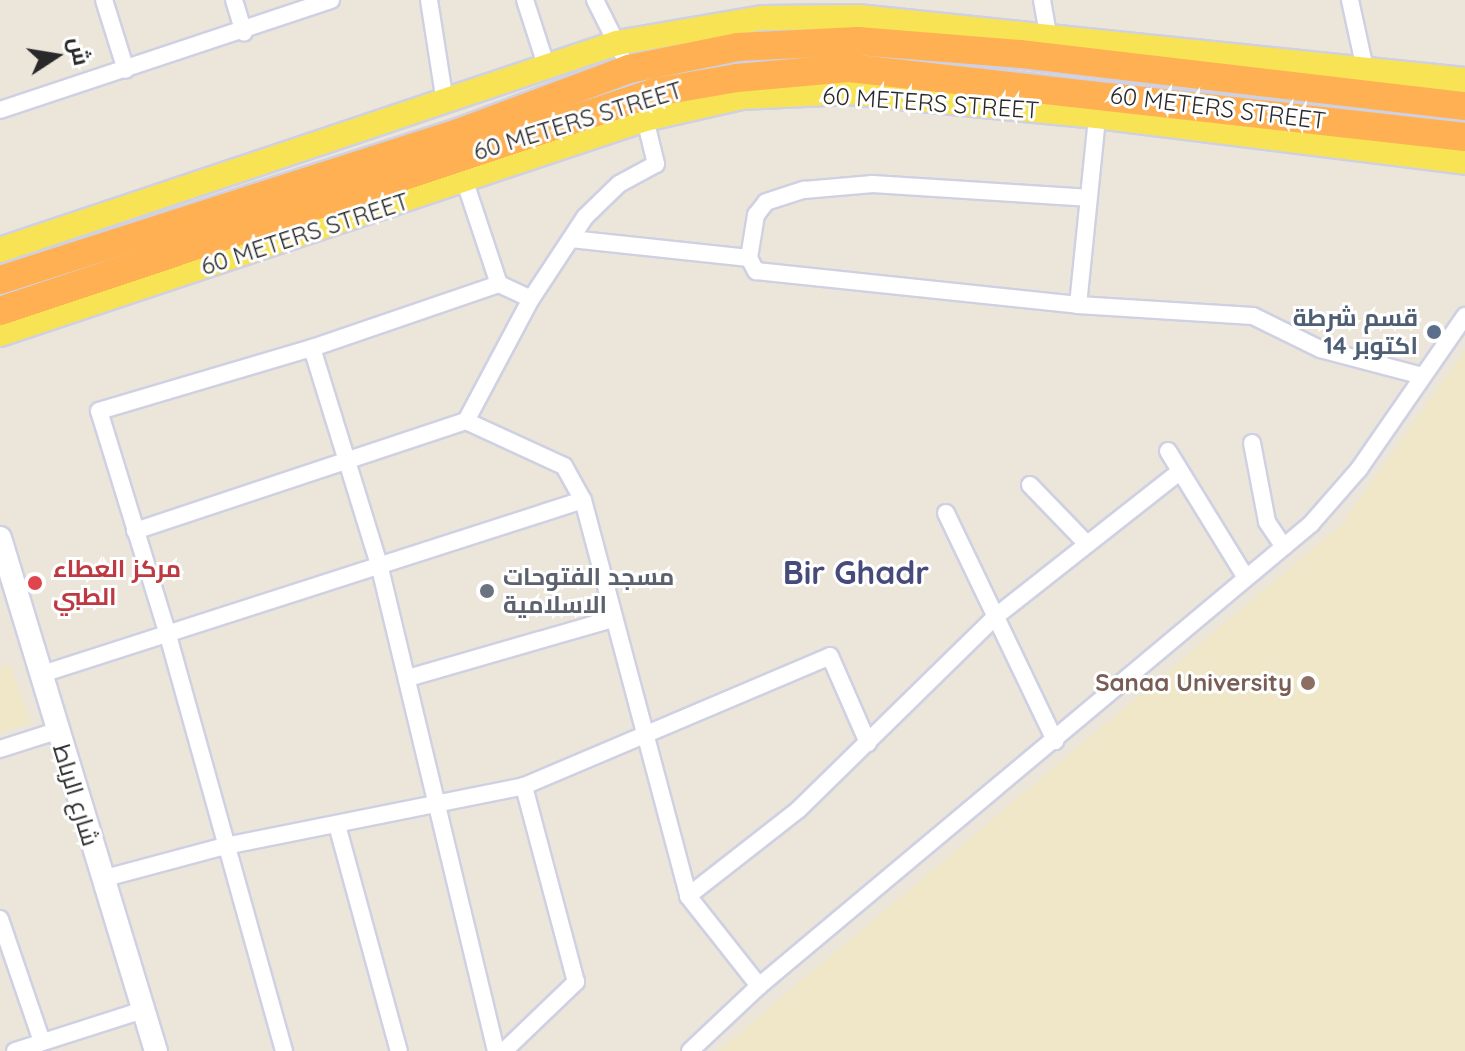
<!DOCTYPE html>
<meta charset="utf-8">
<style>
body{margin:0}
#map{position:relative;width:1465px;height:1051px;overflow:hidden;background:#ece6da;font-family:Quicksand,Cairo,sans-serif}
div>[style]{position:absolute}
.education>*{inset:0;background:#efe7c8}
.roads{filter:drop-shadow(2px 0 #cfd1e3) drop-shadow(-2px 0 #cfd1e3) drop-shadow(0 2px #cfd1e3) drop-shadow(0 -2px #cfd1e3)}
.street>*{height:16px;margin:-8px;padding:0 8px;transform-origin:8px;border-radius:8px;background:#fff}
.secondary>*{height:22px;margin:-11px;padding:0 11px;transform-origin:11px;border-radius:11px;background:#fff}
.primary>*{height:24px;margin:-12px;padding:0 12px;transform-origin:12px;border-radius:12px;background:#f7e354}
.highway>*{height:28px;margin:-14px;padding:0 14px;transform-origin:14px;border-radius:14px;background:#ffb052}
.dots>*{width:22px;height:22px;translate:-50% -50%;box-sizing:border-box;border:4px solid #fff;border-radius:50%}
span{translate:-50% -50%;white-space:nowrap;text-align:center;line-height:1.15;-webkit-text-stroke:6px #fff;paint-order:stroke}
.street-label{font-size:24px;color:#292929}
.service-label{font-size:24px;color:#4e5e75;font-weight:700}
.right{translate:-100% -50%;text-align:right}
.health-label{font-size:24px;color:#be3a42;font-weight:700}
.left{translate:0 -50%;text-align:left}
.worship-label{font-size:24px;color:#5b616d;font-weight:700}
.education-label{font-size:24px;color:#785e54;font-weight:700}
.district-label{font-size:32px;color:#474b7c;font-weight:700}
.north{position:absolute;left:16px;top:16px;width:80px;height:80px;-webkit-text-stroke:6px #fff;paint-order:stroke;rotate:78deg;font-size:22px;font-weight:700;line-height:32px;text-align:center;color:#292929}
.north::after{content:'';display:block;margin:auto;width:28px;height:36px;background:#292929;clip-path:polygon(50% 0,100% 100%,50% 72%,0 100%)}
</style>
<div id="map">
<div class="education">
<div style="clip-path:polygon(1465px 350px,1465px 1051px,718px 1051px,1342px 524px)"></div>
<div style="clip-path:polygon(10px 664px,31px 723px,0 733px,0 667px)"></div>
</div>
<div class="roads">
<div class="street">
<div style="left:104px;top:0;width:73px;rotate:72.6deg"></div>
<div style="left:234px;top:0;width:34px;rotate:73deg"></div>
<div style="left:429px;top:0;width:103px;rotate:81.1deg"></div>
<div style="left:525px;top:0;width:71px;rotate:72.1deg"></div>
<div style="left:595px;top:0;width:58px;rotate:63.4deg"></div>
<div style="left:1042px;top:0;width:36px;rotate:80deg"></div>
<div style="left:1350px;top:0;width:71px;rotate:77.7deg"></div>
<div style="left:0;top:110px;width:349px;rotate:-18.4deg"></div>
<div style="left:465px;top:182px;width:108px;rotate:71.6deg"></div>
<div style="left:499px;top:284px;width:35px;rotate:25deg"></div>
<div style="left:571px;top:239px;width:179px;rotate:6.1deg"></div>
<div style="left:749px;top:258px;width:15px;rotate:62deg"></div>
<div style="left:756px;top:271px;width:324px;rotate:6deg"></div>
<div style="left:1078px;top:305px;width:175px;rotate:3.6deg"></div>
<div style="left:1253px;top:316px;width:75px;rotate:26.2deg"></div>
<div style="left:1320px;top:349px;width:106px;rotate:14.7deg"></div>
<div style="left:749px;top:258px;width:44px;rotate:-80.8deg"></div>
<div style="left:756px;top:215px;width:16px;rotate:-52deg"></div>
<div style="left:766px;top:202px;width:40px;rotate:-18deg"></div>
<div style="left:804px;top:190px;width:69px;rotate:-5deg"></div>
<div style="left:873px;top:184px;width:214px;rotate:3.7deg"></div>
<div style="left:1078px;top:305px;width:198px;rotate:-84.2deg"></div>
<div style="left:312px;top:348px;width:226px;rotate:72.8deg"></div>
<div style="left:379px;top:564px;width:501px;rotate:76.49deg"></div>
<div style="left:466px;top:421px;width:138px;rotate:-62deg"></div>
<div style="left:531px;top:299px;width:98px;rotate:-56.6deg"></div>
<div style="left:585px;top:217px;width:47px;rotate:-44.1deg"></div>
<div style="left:619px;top:184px;width:42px;rotate:-28.4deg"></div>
<div style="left:656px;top:164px;width:46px;rotate:-103.7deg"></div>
<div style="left:1252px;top:443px;width:80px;rotate:79.2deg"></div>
<div style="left:1267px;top:522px;width:30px;rotate:56deg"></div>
<div style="left:1168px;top:451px;width:147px;rotate:58.4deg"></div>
<div style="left:1030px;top:485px;width:82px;rotate:46deg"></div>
<div style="left:946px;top:513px;width:253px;rotate:64.4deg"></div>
<div style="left:135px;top:531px;width:349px;rotate:-18.4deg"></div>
<div style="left:466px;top:421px;width:108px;rotate:24.7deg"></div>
<div style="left:564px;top:466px;width:39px;rotate:61deg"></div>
<div style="left:583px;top:500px;width:410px;rotate:75.1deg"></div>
<div style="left:688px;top:896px;width:115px;rotate:51.7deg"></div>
<div style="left:39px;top:675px;width:571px;rotate:-17.83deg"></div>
<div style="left:408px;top:678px;width:212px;rotate:-16.1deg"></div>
<div style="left:0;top:749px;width:59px;rotate:-17.8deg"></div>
<div style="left:337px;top:825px;width:234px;rotate:74.7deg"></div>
<div style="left:102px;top:879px;width:127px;rotate:-15deg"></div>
<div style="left:225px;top:846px;width:305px;rotate:-11.3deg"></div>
<div style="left:524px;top:786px;width:332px;rotate:-23deg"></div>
<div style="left:830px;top:656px;width:95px;rotate:66.4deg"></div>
<div style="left:688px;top:896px;width:140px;rotate:-38deg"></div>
<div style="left:798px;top:810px;width:276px;rotate:-44.4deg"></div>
<div style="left:995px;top:617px;width:233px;rotate:-38.2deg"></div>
<div style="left:0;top:919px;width:130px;rotate:71.1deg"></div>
<div style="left:15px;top:1051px;width:134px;rotate:-17.8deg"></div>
<div style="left:284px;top:1051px;width:432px;rotate:-105.6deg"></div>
<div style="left:168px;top:635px;width:234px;rotate:-107.1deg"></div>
<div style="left:99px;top:411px;width:222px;rotate:-16.5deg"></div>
<div style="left:312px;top:348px;width:198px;rotate:-18.9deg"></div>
<div style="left:504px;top:1051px;width:100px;rotate:-43.8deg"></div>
<div style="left:576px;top:982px;width:203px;rotate:-104.9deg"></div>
<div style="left:690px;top:1051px;width:95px;rotate:-43.3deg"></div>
<div style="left:759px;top:986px;width:720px;rotate:-39.93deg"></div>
<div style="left:1311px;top:524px;width:73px;rotate:-48.9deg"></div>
<div style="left:1359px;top:469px;width:186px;rotate:-55.3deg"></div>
</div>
<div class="secondary">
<div style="left:0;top:538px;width:536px;rotate:73.09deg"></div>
</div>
<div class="primary">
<div style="left:0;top:250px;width:651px;rotate:-18.55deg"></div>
<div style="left:617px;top:43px;width:147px;rotate:-9.8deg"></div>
<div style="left:762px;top:18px;width:96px;rotate:-0.6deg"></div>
<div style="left:858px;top:17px;width:610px;rotate:5.93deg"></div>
<div style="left:0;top:334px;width:680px;rotate:-18.43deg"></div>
<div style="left:645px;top:119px;width:99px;rotate:-12.8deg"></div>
<div style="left:742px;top:97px;width:106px;rotate:-2.7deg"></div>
<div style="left:848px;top:92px;width:250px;rotate:5.5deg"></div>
<div style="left:1097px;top:116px;width:371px;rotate:7.1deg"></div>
</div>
<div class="highway">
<div style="left:0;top:280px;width:481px;rotate:-17.8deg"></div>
<div style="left:458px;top:133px;width:183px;rotate:-20.5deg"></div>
<div style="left:629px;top:69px;width:111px;rotate:-11.4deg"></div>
<div style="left:738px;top:47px;width:120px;rotate:-2.9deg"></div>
<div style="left:858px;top:41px;width:164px;rotate:4.6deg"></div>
<div style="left:1021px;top:54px;width:447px;rotate:6.7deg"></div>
<div style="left:0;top:311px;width:692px;rotate:-18.46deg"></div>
<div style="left:656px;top:92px;width:82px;rotate:-9.8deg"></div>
<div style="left:737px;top:78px;width:112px;rotate:-5.1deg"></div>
<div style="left:849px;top:68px;width:620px;rotate:6.39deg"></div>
</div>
</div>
<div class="dots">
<div style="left:1434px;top:332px;background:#5c6f8a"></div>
<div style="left:35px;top:583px;background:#e0444e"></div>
<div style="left:487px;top:591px;background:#6b7280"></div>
<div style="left:1308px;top:683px;background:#8d6e63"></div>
</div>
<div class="street-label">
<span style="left:931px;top:103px;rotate:4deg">60 METERS STREET</span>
<span style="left:1218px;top:108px;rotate:7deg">60 METERS STREET</span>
<span style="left:578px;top:121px;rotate:-17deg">60 METERS STREET</span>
<span style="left:305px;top:234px;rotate:-18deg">60 METERS STREET</span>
<span style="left:76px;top:795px;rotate:73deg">شارع الرباط</span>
</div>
<div class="service-label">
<span class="right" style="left:1418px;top:332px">قسم شرطة<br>14 اكتوبر</span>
</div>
<div class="health-label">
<span class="left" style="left:53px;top:583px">مركز العطاء<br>الطبي</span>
</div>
<div class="worship-label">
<span class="left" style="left:503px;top:591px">مسجد الفتوحات<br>الاسلامية</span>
</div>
<div class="education-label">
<span class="right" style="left:1292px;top:683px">Sanaa University</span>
</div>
<div class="district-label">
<span style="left:856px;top:572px">Bir Ghadr</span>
</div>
<div class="north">ش</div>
</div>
